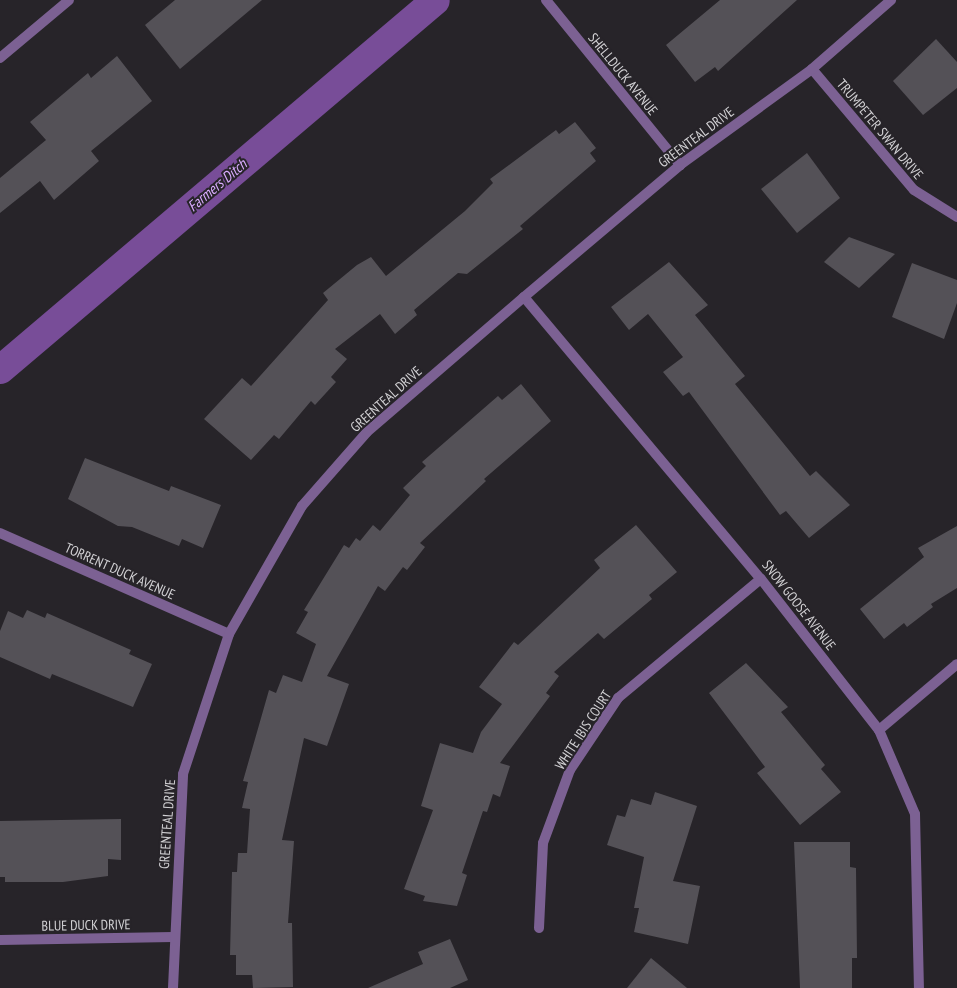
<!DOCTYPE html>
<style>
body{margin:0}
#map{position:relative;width:957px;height:988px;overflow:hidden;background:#272429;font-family:"PT Sans Narrow",sans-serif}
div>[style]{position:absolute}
.canal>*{height:29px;margin:-14.5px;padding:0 14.5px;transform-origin:14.5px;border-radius:14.5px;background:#784d98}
.building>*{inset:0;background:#545157}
.minor>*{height:10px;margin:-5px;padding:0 5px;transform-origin:5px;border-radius:5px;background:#7c6193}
span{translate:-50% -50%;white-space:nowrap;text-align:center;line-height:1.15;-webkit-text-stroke:4px #272429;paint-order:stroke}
.street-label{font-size:14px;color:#d2d1d4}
.water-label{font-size:15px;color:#d9acfe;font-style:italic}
</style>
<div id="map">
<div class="canal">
<div style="left:0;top:369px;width:570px;rotate:-40.31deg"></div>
</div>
<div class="building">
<div style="clip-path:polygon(175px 0,262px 0,180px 69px,145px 25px)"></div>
<div style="clip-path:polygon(720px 0,797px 0,718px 71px,715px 67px,695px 82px,666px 45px)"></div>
<div style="clip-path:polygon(936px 39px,957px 62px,957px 88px,923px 115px,893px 81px)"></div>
<div style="clip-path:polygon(117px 56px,152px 101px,91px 151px,99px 161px,54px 200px,40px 181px,0 213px,0 178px,46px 140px,30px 122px,88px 73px,91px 78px)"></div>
<div style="clip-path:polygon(575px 122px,596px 148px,590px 153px,596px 161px,520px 226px,523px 229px,467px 274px,458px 273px,414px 310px,417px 315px,395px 334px,380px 314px,335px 349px,347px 359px,331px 377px,336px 382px,315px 405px,311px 401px,279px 439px,274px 435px,251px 460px,204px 419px,242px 378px,251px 386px,328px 300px,323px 293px,357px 265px,371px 257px,386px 276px,465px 211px,493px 183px,490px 179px,556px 130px,559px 134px)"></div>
<div style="clip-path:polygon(807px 153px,840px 198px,797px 233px,761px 189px)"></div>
<div style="clip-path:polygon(849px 237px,895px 254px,859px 288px,824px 262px)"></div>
<div style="clip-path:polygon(669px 262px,708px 305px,695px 315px,745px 376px,735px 384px,810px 476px,816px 471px,850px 505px,809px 538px,786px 511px,780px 515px,689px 392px,683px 396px,663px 372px,683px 357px,648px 314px,629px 330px,611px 307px)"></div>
<div style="clip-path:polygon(912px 263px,957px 280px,957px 303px,944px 339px,892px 317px)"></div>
<div style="clip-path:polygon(521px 384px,551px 421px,484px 479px,486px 481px,420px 543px,425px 547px,407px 570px,403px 567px,385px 591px,378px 586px,327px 676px,349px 684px,327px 746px,304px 738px,282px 840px,294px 841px,288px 923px,292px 923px,293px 987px,253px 988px,252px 975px,236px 975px,236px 955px,230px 955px,232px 872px,237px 872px,238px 853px,247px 853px,250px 809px,242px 808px,248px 782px,243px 781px,269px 690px,276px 693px,283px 675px,302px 682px,316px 644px,296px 633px,308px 612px,304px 610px,344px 545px,349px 548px,356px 538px,360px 541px,373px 525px,380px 531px,410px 495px,403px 488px,426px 466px,422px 462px,498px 396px,502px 400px)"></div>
<div style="clip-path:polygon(85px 458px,169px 491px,171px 486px,221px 505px,203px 548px,182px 539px,179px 546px,132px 527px,118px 526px,68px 499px)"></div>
<div style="clip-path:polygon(636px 525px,677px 572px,649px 595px,652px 599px,604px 639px,598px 633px,554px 672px,559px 676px,546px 693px,550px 696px,500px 763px,510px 766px,500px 797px,493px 794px,487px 812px,483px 811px,462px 873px,467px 875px,457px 906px,423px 901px,425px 896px,404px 889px,433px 810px,421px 806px,440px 743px,473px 753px,481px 732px,502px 704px,479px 687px,514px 642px,518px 645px,600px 568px,594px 560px)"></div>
<div style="clip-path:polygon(957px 526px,957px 588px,931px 604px,933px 607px,907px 627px,904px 623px,884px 639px,860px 609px,924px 557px,918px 548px)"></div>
<div style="clip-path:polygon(27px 610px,45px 618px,47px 613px,131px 650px,129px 654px,152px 664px,133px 707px,52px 674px,50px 679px,0 657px,0 631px,8px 611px,23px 618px)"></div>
<div style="clip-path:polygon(746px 663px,788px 707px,781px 712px,825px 765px,821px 769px,841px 792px,800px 825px,757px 773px,765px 767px,709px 693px)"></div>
<div style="clip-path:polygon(655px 792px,697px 806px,673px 881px,700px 886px,688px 944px,634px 932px,639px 908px,634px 908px,644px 857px,607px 845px,617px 815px,625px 817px,631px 799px,651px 805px)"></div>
<div style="clip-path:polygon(121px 819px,121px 860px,108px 859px,108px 876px,63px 882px,5px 882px,5px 877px,0 877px,0 821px)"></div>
<div style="clip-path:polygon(794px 842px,850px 842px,850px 867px,856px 868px,857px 958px,852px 958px,852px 988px,800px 988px)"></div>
<div style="clip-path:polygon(450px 939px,468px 980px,450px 988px,368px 988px,423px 964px,418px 952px)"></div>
<div style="clip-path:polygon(651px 958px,687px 988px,627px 988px)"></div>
</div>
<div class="minor">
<div style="left:546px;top:0;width:213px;rotate:50.9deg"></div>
<div style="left:0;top:58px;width:90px;rotate:-40deg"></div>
<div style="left:812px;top:69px;width:158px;rotate:49.9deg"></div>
<div style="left:914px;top:190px;width:51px;rotate:32.1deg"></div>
<div style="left:524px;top:297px;width:368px;rotate:50deg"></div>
<div style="left:761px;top:579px;width:192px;rotate:52deg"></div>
<div style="left:879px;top:730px;width:91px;rotate:66.8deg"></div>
<div style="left:915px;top:814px;width:174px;rotate:88.7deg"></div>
<div style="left:0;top:533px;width:250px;rotate:23.8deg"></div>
<div style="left:879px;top:730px;width:102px;rotate:-40.2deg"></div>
<div style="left:539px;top:928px;width:85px;rotate:-87.3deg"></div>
<div style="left:543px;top:843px;width:78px;rotate:-69.7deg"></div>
<div style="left:570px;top:770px;width:87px;rotate:-56.3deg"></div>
<div style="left:618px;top:698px;width:186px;rotate:-39.8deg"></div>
<div style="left:0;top:940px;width:173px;rotate:-1deg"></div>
<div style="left:173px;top:988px;width:214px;rotate:-87.3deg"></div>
<div style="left:183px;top:774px;width:147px;rotate:-71.8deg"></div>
<div style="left:229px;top:634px;width:147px;rotate:-60.3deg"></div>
<div style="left:302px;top:506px;width:98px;rotate:-48.7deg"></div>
<div style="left:367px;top:432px;width:207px;rotate:-40.7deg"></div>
<div style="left:524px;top:297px;width:204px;rotate:-40.2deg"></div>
<div style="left:680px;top:165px;width:163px;rotate:-36deg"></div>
<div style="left:812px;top:69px;width:105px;rotate:-41.1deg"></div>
</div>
<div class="street-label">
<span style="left:623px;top:74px;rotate:51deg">SHELLDUCK AVENUE</span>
<span style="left:880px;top:129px;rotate:50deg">TRUMPETER SWAN DRIVE</span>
<span style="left:696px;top:137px;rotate:-37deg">GREENTEAL DRIVE</span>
<span style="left:386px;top:399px;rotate:-42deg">GREENTEAL DRIVE</span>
<span style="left:120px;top:571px;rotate:24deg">TORRENT DUCK AVENUE</span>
<span style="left:799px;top:605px;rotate:52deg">SNOW GOOSE AVENUE</span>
<span style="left:583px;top:730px;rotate:-57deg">WHITE IBIS COURT</span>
<span style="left:167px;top:824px;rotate:-86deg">GREENTEAL DRIVE</span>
<span style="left:86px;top:925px;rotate:-1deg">BLUE DUCK DRIVE</span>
</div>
<div class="water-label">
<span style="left:217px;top:185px;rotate:-40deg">Farmers Ditch</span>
</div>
</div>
